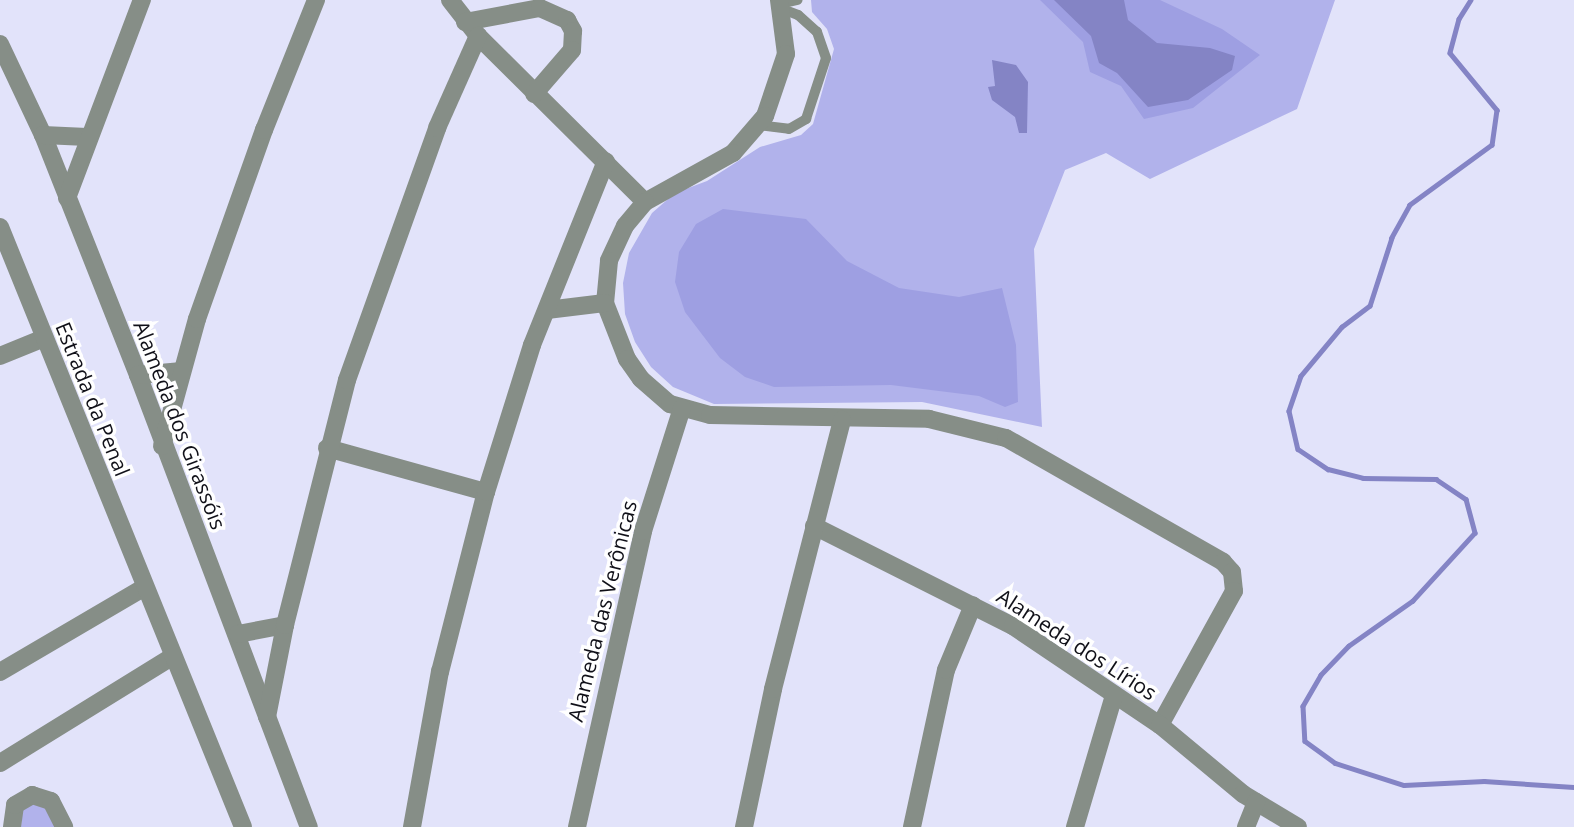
<!DOCTYPE html>
<meta charset="utf-8">
<style>
body{margin:0}
#map{position:relative;width:1574px;height:827px;overflow:hidden;background:#e2e3fa;font-family:"Open Sans",sans-serif}
div>[style]{position:absolute}
.green>*{inset:0;background:#b1b2eb}
.forest>*{inset:0;background:#9e9fe2}
.water>*{inset:0;background:#8484c5}
.stream>*{height:4.5px;margin:-2.25px;padding:0 2.25px;transform-origin:2.25px;border-radius:2.25px;background:#8484c5}
.service>*{height:10px;margin:-5px;padding:0 5px;transform-origin:5px;border-radius:5px;background:#868e87}
.minor>*{height:18px;margin:-9px;padding:0 9px;transform-origin:9px;border-radius:9px;background:#868e87}
.tertiary>*{height:18px;margin:-9px;padding:0 9px;transform-origin:9px;border-radius:9px;background:#868e87}
span{translate:-50% -50%;white-space:nowrap;text-align:center;line-height:1.15;-webkit-text-stroke:7px #fff;paint-order:stroke}
.street-label{font-size:21px;color:#101018}
</style>
<div id="map">
<div class="green">
<div style="clip-path:polygon(811px 0,1335px 0,1297px 109px,1150px 179px,1106px 153px,1065px 170px,1034px 249px,1042px 427px,922px 402px,714px 404px,673px 387px,651px 367px,635px 342px,625px 314px,623px 283px,629px 253px,652px 213px,675px 193px,707px 181px,760px 147px,801px 135px,813px 124px,834px 49px,827px 29px,812px 12px)"></div>
<div style="clip-path:polygon(31px 804px,46px 806px,56px 827px,21px 827px,22px 810px)"></div>
</div>
<div class="forest">
<div style="clip-path:polygon(1040px 0,1160px 0,1222px 29px,1260px 55px,1193px 108px,1144px 119px,1121px 86px,1090px 72px,1083px 42px)"></div>
<div style="clip-path:polygon(723px 209px,806px 219px,847px 261px,899px 288px,959px 297px,1002px 288px,1016px 345px,1018px 402px,1005px 407px,979px 396px,891px 385px,774px 387px,745px 377px,720px 358px,685px 312px,675px 282px,679px 252px,696px 224px)"></div>
</div>
<div class="water">
<div style="clip-path:polygon(1054px 0,1124px 0,1128px 20px,1157px 43px,1210px 48px,1235px 56px,1232px 70px,1188px 100px,1148px 107px,1117px 73px,1099px 63px,1091px 36px)"></div>
<div style="clip-path:polygon(992px 60px,1016px 65px,1028px 82px,1027px 133px,1019px 133px,1015px 117px,992px 100px,988px 87px,995px 86px)"></div>
</div>
<div class="stream">
<div style="left:1471px;top:0;width:22px;rotate:122deg"></div>
<div style="left:1459px;top:19px;width:35px;rotate:105deg"></div>
<div style="left:1450px;top:53px;width:74px;rotate:50.5deg"></div>
<div style="left:1497px;top:110px;width:35px;rotate:98deg"></div>
<div style="left:1492px;top:145px;width:102px;rotate:143.8deg"></div>
<div style="left:1410px;top:205px;width:38px;rotate:119deg"></div>
<div style="left:1392px;top:238px;width:71px;rotate:107.9deg"></div>
<div style="left:1370px;top:306px;width:35px;rotate:143deg"></div>
<div style="left:1342px;top:327px;width:64px;rotate:129.9deg"></div>
<div style="left:1301px;top:376px;width:37px;rotate:109deg"></div>
<div style="left:1289px;top:411px;width:39px;rotate:77deg"></div>
<div style="left:1298px;top:449px;width:36px;rotate:34deg"></div>
<div style="left:1328px;top:469px;width:36px;rotate:14deg"></div>
<div style="left:1363px;top:478px;width:73px;rotate:0.8deg"></div>
<div style="left:1436px;top:479px;width:36px;rotate:34deg"></div>
<div style="left:1466px;top:499px;width:35px;rotate:75deg"></div>
<div style="left:1475px;top:533px;width:92px;rotate:132.4deg"></div>
<div style="left:1413px;top:601px;width:78px;rotate:144.9deg"></div>
<div style="left:1349px;top:646px;width:40px;rotate:134deg"></div>
<div style="left:1321px;top:675px;width:36px;rotate:120deg"></div>
<div style="left:1303px;top:706px;width:35px;rotate:87deg"></div>
<div style="left:1305px;top:741px;width:37px;rotate:36deg"></div>
<div style="left:1335px;top:763px;width:72px;rotate:17.7deg"></div>
<div style="left:1404px;top:785px;width:80px;rotate:-2.9deg"></div>
<div style="left:1484px;top:781px;width:90px;rotate:3.8deg"></div>
</div>
<div class="service">
<div style="left:780px;top:4px;width:18px;rotate:-13deg"></div>
<div style="left:758px;top:125px;width:31px;rotate:7deg"></div>
<div style="left:789px;top:129px;width:20px;rotate:-30deg"></div>
<div style="left:806px;top:119px;width:64px;rotate:-71.8deg"></div>
<div style="left:826px;top:58px;width:28px;rotate:-109deg"></div>
<div style="left:817px;top:32px;width:25px;rotate:-138deg"></div>
<div style="left:798px;top:15px;width:17px;rotate:-159deg"></div>
</div>
<div class="minor">
<div style="left:450px;top:0;width:46px;rotate:52.1deg"></div>
<div style="left:478px;top:36px;width:235px;rotate:44.8deg"></div>
<div style="left:779px;top:0;width:54px;rotate:82.6deg"></div>
<div style="left:786px;top:54px;width:65px;rotate:108.7deg"></div>
<div style="left:765px;top:116px;width:49px;rotate:130.9deg"></div>
<div style="left:733px;top:153px;width:101px;rotate:150.9deg"></div>
<div style="left:645px;top:202px;width:31px;rotate:130deg"></div>
<div style="left:625px;top:226px;width:38px;rotate:115deg"></div>
<div style="left:609px;top:261px;width:42px;rotate:95.4deg"></div>
<div style="left:605px;top:303px;width:60px;rotate:68.6deg"></div>
<div style="left:627px;top:359px;width:24px;rotate:55deg"></div>
<div style="left:641px;top:379px;width:38px;rotate:41deg"></div>
<div style="left:670px;top:404px;width:41px;rotate:15.4deg"></div>
<div style="left:710px;top:415px;width:219px;rotate:1deg"></div>
<div style="left:929px;top:419px;width:79px;rotate:13.9deg"></div>
<div style="left:1006px;top:438px;width:250px;rotate:29.7deg"></div>
<div style="left:1223px;top:562px;width:13px;rotate:48deg"></div>
<div style="left:1232px;top:572px;width:19px;rotate:84deg"></div>
<div style="left:1234px;top:591px;width:153px;rotate:118.9deg"></div>
<div style="left:465px;top:22px;width:76px;rotate:-10.6deg"></div>
<div style="left:540px;top:8px;width:30px;rotate:24deg"></div>
<div style="left:567px;top:20px;width:13px;rotate:61deg"></div>
<div style="left:573px;top:31px;width:19px;rotate:93deg"></div>
<div style="left:572px;top:50px;width:58px;rotate:130.8deg"></div>
<div style="left:0;top:44px;width:101px;rotate:64.7deg"></div>
<div style="left:43px;top:135px;width:258px;rotate:68.4deg"></div>
<div style="left:138px;top:375px;width:483px;rotate:69.3deg"></div>
<div style="left:43px;top:135px;width:44px;rotate:2.6deg"></div>
<div style="left:67px;top:198px;width:212px;rotate:-69.3deg"></div>
<div style="left:547px;top:310px;width:58px;rotate:-6.9deg"></div>
<div style="left:0;top:356px;width:48px;rotate:-22.2deg"></div>
<div style="left:138px;top:375px;width:44px;rotate:-5.2deg"></div>
<div style="left:162px;top:446px;width:132px;rotate:-74.6deg"></div>
<div style="left:197px;top:319px;width:201px;rotate:-70.5deg"></div>
<div style="left:264px;top:130px;width:140px;rotate:-68.2deg"></div>
<div style="left:327px;top:448px;width:165px;rotate:15.5deg"></div>
<div style="left:814px;top:526px;width:223px;rotate:26.7deg"></div>
<div style="left:1013px;top:626px;width:177px;rotate:34deg"></div>
<div style="left:1160px;top:725px;width:108px;rotate:39.7deg"></div>
<div style="left:1243px;top:794px;width:64px;rotate:31deg"></div>
<div style="left:238px;top:634px;width:48px;rotate:-10.8deg"></div>
<div style="left:0;top:672px;width:168px;rotate:-30.4deg"></div>
<div style="left:267px;top:717px;width:94px;rotate:-78.9deg"></div>
<div style="left:285px;top:625px;width:253px;rotate:-75.8deg"></div>
<div style="left:347px;top:380px;width:268px;rotate:-70.3deg"></div>
<div style="left:437px;top:128px;width:101px;rotate:-66deg"></div>
<div style="left:0;top:763px;width:203px;rotate:-31.7deg"></div>
<div style="left:12px;top:827px;width:22px;rotate:-82deg"></div>
<div style="left:15px;top:805px;width:20px;rotate:-30deg"></div>
<div style="left:32px;top:795px;width:20px;rotate:18deg"></div>
<div style="left:51px;top:801px;width:29px;rotate:63deg"></div>
<div style="left:412px;top:827px;width:158px;rotate:-79.8deg"></div>
<div style="left:440px;top:672px;width:186px;rotate:-75.7deg"></div>
<div style="left:486px;top:492px;width:154px;rotate:-72.6deg"></div>
<div style="left:532px;top:345px;width:198px;rotate:-68.1deg"></div>
<div style="left:577px;top:827px;width:303px;rotate:-77.4deg"></div>
<div style="left:643px;top:531px;width:129px;rotate:-72.4deg"></div>
<div style="left:744px;top:827px;width:141px;rotate:-78.1deg"></div>
<div style="left:773px;top:689px;width:278px;rotate:-75.6deg"></div>
<div style="left:912px;top:827px;width:161px;rotate:-77.8deg"></div>
<div style="left:946px;top:670px;width:70px;rotate:-67.4deg"></div>
<div style="left:1075px;top:827px;width:138px;rotate:-73.5deg"></div>
<div style="left:1246px;top:827px;width:27px;rotate:-68deg"></div>
</div>
<div class="tertiary">
<div style="left:0;top:227px;width:647px;rotate:67.95deg"></div>
</div>
<div class="street-label">
<span style="left:93px;top:399px;rotate:68deg">Estrada da Penal</span>
<span style="left:180px;top:425px;rotate:69deg">Alameda dos Girassóis</span>
<span style="left:602px;top:611px;rotate:-76deg">Alameda das Verônicas</span>
<span style="left:1077px;top:644px;rotate:33deg">Alameda dos Lírios</span>
</div>
</div>
